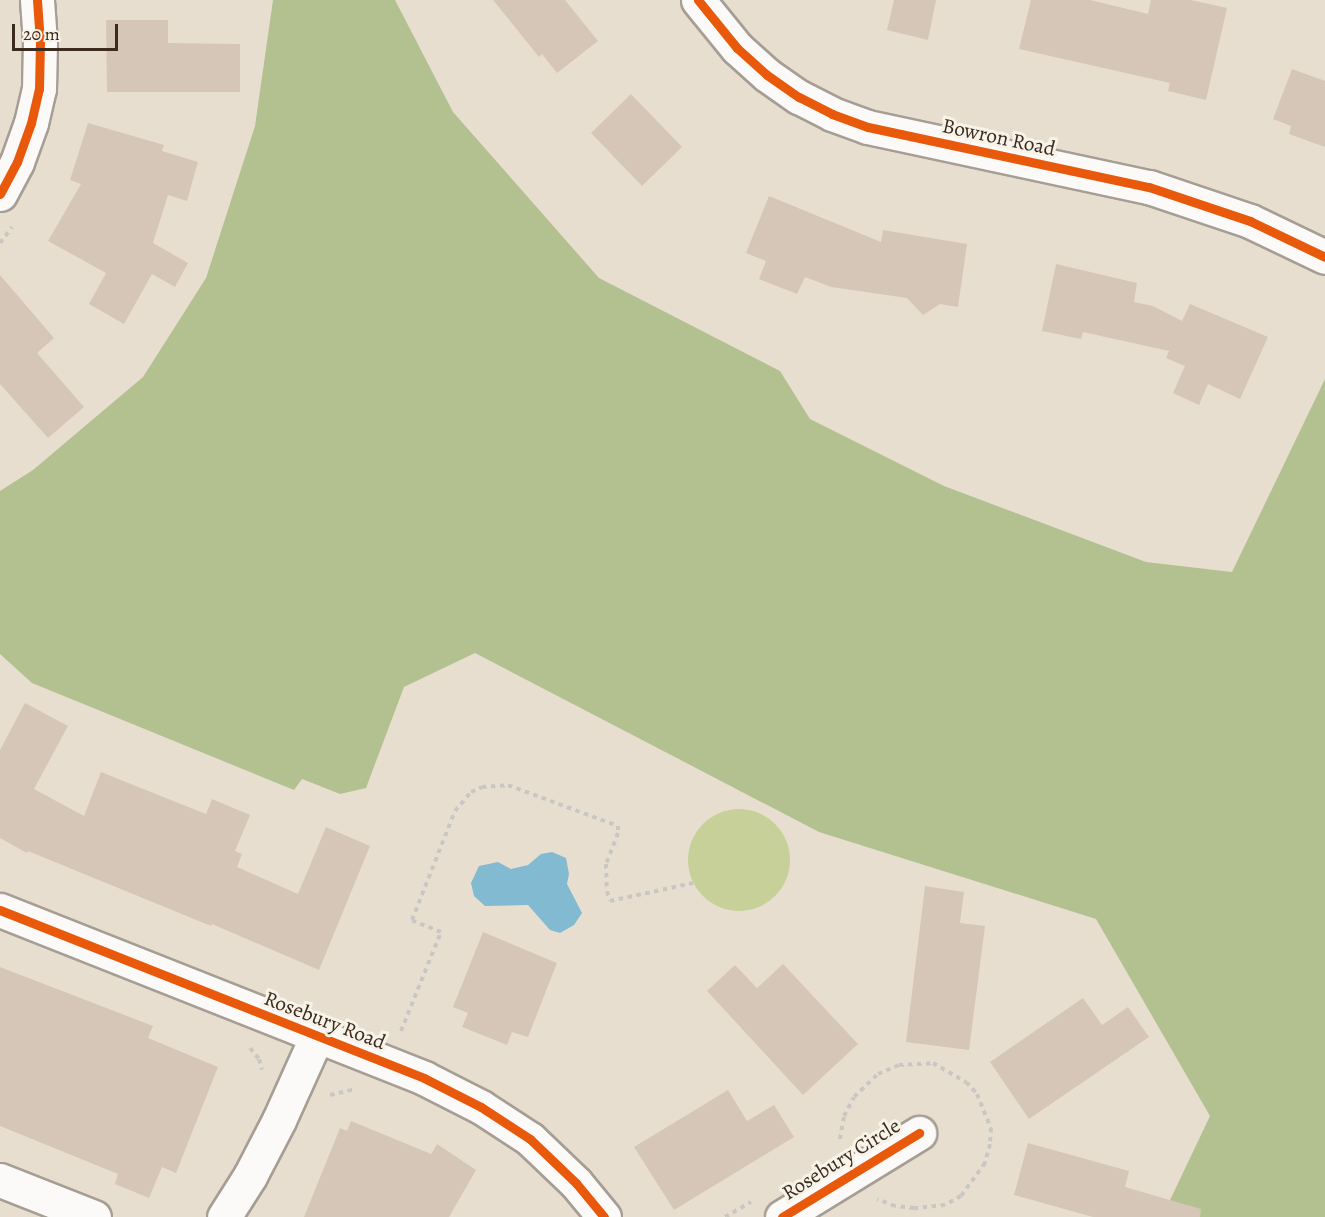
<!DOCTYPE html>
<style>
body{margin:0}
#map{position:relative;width:1325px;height:1217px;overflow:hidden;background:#e8ded0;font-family:Alegreya,serif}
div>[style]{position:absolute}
.green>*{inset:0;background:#c6d098}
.round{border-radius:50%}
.forest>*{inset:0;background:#b3c191}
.water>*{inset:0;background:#81bad1}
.building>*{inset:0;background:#d6c6b7}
.path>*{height:4px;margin-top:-2px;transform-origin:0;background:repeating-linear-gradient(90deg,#cac7c3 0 4.5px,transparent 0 9px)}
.roads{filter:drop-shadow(2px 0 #a69e94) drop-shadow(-2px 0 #a69e94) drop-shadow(0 2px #a69e94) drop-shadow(0 -2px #a69e94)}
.minor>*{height:33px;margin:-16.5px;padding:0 16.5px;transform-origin:16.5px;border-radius:16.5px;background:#fcfaf8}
.cycleway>*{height:9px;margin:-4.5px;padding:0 4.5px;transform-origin:4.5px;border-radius:4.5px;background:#e8590c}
span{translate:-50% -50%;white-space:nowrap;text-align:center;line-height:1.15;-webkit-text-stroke:6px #f7f3e8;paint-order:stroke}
.street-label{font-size:21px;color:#3b2a1e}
.scale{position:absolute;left:12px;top:24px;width:106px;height:27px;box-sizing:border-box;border:3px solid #3b2a1e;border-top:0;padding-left:8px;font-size:18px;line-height:21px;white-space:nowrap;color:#3b2a1e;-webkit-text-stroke:4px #f7f3e8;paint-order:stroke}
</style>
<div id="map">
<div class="green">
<div class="round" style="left:688px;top:809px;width:102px;height:102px"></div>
</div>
<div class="forest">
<div style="clip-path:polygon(273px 0,395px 0,453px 112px,599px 278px,780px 371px,810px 419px,944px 486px,1146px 562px,1232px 572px,1325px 379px,1325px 1217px,1162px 1217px,1210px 1116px,1096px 919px,819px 832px,475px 653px,404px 687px,366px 788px,340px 794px,302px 779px,294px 790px,32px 683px,0 654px,0 491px,33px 470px,143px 377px,206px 278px,255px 126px)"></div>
</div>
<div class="water">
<div style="clip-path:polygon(552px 852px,566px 858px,569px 874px,567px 884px,582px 913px,574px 925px,560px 933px,550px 930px,528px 905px,485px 906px,474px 896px,471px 883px,479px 866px,498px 862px,511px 869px,528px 865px,541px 854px)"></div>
</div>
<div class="building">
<div style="clip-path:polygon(493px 0,565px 0,598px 41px,557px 73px,542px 54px,539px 57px)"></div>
<div style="clip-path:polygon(894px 0,936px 0,928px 40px,887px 30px)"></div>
<div style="clip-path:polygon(1031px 0,1090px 0,1148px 14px,1151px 0,1191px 0,1227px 8px,1206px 100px,1168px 91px,1170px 83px,1019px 49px)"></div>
<div style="clip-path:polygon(106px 20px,168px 20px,168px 43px,240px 44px,240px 92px,107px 92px)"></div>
<div style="clip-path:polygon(1292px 69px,1325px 81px,1325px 147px,1289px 134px,1291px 126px,1273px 119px)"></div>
<div style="clip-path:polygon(631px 94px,682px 147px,642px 186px,591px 133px)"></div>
<div style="clip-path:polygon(88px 123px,164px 145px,162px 151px,198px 162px,187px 201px,168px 195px,153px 243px,188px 263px,175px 287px,152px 274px,124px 324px,89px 304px,106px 273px,48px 241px,81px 184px,70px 180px)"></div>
<div style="clip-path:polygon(769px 196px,881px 242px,883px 230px,967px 244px,958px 307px,940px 304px,923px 315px,907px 298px,831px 287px,805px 277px,797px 294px,759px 279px,766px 261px,746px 253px)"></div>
<div style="clip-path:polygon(1056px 264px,1137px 283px,1134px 302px,1153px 306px,1182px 321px,1190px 304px,1268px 337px,1240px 399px,1208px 384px,1199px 405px,1173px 393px,1185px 366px,1166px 358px,1169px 351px,1083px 332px,1081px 339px,1042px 331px)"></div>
<div style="clip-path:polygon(0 275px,54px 338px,37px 353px,84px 407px,48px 438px,0 384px)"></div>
<div style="clip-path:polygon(25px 703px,68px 726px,34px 789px,84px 816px,101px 772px,206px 814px,212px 799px,250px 815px,235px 851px,242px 854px,237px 867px,298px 894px,326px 827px,370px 846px,319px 970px,212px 924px,211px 926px,28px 851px,27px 853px,0 838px,0 750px)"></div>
<div style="clip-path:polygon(925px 886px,964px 892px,960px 923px,985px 926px,969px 1050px,906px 1042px)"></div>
<div style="clip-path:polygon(483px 932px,557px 963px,528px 1037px,512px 1032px,507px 1045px,462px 1027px,468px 1013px,453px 1007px)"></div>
<div style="clip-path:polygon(783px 964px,858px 1044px,803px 1095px,707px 991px,735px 965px,757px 988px)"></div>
<div style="clip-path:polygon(0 967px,153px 1026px,148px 1038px,218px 1067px,176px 1173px,162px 1167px,149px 1198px,115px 1184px,118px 1174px,0 1126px)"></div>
<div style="clip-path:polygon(1083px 998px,1102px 1025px,1128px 1007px,1149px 1037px,1029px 1119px,990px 1062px)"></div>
<div style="clip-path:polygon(728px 1090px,747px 1121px,774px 1105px,794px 1137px,674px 1210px,634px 1147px)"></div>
<div style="clip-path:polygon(351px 1121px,431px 1154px,437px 1144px,476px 1170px,449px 1217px,304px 1217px,340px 1128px,347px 1131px)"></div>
<div style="clip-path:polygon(1028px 1143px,1129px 1171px,1125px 1187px,1201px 1209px,1200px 1217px,1093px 1217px,1014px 1195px)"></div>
</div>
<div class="path">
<div style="left:0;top:243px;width:20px;rotate:-53deg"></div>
<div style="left:401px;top:1031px;width:107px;rotate:-68deg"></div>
<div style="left:441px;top:932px;width:31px;rotate:-158deg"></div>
<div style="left:412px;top:920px;width:117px;rotate:-68.5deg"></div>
<div style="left:455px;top:811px;width:25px;rotate:-50deg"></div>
<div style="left:471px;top:792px;width:12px;rotate:-24deg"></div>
<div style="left:482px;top:787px;width:26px;rotate:-4deg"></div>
<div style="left:508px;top:785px;width:117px;rotate:20.4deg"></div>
<div style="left:618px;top:826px;width:7px;rotate:90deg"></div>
<div style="left:618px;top:833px;width:33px;rotate:111deg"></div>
<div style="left:606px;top:864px;width:27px;rotate:88deg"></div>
<div style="left:607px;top:891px;width:10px;rotate:73deg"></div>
<div style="left:610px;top:901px;width:85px;rotate:-12.2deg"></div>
<div style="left:250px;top:1048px;width:14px;rotate:51deg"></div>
<div style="left:259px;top:1059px;width:11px;rotate:75deg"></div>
<div style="left:330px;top:1095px;width:26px;rotate:-13deg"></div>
<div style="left:840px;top:1139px;width:23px;rotate:-80deg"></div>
<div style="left:844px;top:1116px;width:21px;rotate:-62deg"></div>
<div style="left:854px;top:1097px;width:33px;rotate:-44deg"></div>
<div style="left:878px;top:1074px;width:23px;rotate:-23deg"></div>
<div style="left:899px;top:1065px;width:34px;rotate:-3deg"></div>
<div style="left:933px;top:1063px;width:38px;rotate:30deg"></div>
<div style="left:966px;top:1082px;width:16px;rotate:47deg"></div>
<div style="left:977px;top:1094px;width:37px;rotate:68deg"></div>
<div style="left:991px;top:1128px;width:16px;rotate:94deg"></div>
<div style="left:990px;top:1144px;width:20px;rotate:105deg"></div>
<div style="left:985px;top:1163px;width:41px;rotate:126deg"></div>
<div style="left:961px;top:1196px;width:18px;rotate:151deg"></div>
<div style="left:945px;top:1205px;width:31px;rotate:174deg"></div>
<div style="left:914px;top:1208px;width:19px;rotate:-174deg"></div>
<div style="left:895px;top:1206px;width:19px;rotate:-159deg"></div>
<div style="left:725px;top:1217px;width:30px;rotate:-30deg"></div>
</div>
<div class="roads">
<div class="minor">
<div style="left:698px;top:0;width:62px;rotate:50.9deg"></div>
<div style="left:737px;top:48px;width:40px;rotate:42deg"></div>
<div style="left:767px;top:75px;width:39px;rotate:35deg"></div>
<div style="left:799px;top:97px;width:37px;rotate:27deg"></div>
<div style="left:832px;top:114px;width:38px;rotate:20deg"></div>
<div style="left:868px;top:127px;width:287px;rotate:12.1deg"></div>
<div style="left:1149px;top:187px;width:107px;rotate:18.6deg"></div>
<div style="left:1250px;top:221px;width:83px;rotate:25.6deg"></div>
<div style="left:0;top:194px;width:36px;rotate:-62deg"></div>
<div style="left:17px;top:162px;width:41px;rotate:-70.3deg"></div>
<div style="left:31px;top:123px;width:35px;rotate:-77deg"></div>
<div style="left:39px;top:89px;width:47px;rotate:-88.8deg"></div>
<div style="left:40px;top:42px;width:42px;rotate:-94.1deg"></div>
<div style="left:0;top:910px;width:456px;rotate:21.6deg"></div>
<div style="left:424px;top:1078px;width:64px;rotate:27deg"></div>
<div style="left:481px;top:1107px;width:59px;rotate:33.1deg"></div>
<div style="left:530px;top:1139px;width:64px;rotate:43.7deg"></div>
<div style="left:576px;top:1183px;width:44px;rotate:50.5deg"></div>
<div style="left:0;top:1180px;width:101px;rotate:21.5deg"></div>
<div style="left:224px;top:1217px;width:49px;rotate:-57.6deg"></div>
<div style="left:250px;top:1176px;width:63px;rotate:-62.6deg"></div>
<div style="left:279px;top:1120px;width:92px;rotate:-65.7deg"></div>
<div style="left:782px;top:1217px;width:161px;rotate:-31.5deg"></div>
</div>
</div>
<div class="cycleway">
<div style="left:698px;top:0;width:62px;rotate:50.9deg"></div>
<div style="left:737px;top:48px;width:40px;rotate:42deg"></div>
<div style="left:767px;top:75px;width:39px;rotate:35deg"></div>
<div style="left:799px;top:97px;width:37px;rotate:27deg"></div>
<div style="left:832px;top:114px;width:38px;rotate:20deg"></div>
<div style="left:868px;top:127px;width:287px;rotate:12.1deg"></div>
<div style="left:1149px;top:187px;width:107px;rotate:18.6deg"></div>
<div style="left:1250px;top:221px;width:83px;rotate:25.6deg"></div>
<div style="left:0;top:194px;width:36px;rotate:-62deg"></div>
<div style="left:17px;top:162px;width:41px;rotate:-70.3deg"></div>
<div style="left:31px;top:123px;width:35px;rotate:-77deg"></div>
<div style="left:39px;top:89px;width:47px;rotate:-88.8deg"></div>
<div style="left:40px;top:42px;width:42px;rotate:-94.1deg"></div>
<div style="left:0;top:910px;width:456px;rotate:21.6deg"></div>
<div style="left:424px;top:1078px;width:64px;rotate:27deg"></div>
<div style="left:481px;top:1107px;width:59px;rotate:33.1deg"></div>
<div style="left:530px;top:1139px;width:64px;rotate:43.7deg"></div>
<div style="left:576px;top:1183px;width:44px;rotate:50.5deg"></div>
<div style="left:782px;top:1217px;width:161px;rotate:-31.5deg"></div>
</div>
<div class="street-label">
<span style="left:999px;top:137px;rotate:12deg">Bowron Road</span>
<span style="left:325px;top:1020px;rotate:21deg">Rosebury Road</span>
<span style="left:841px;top:1159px;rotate:-32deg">Rosebury Circle</span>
</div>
<div class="scale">20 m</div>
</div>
